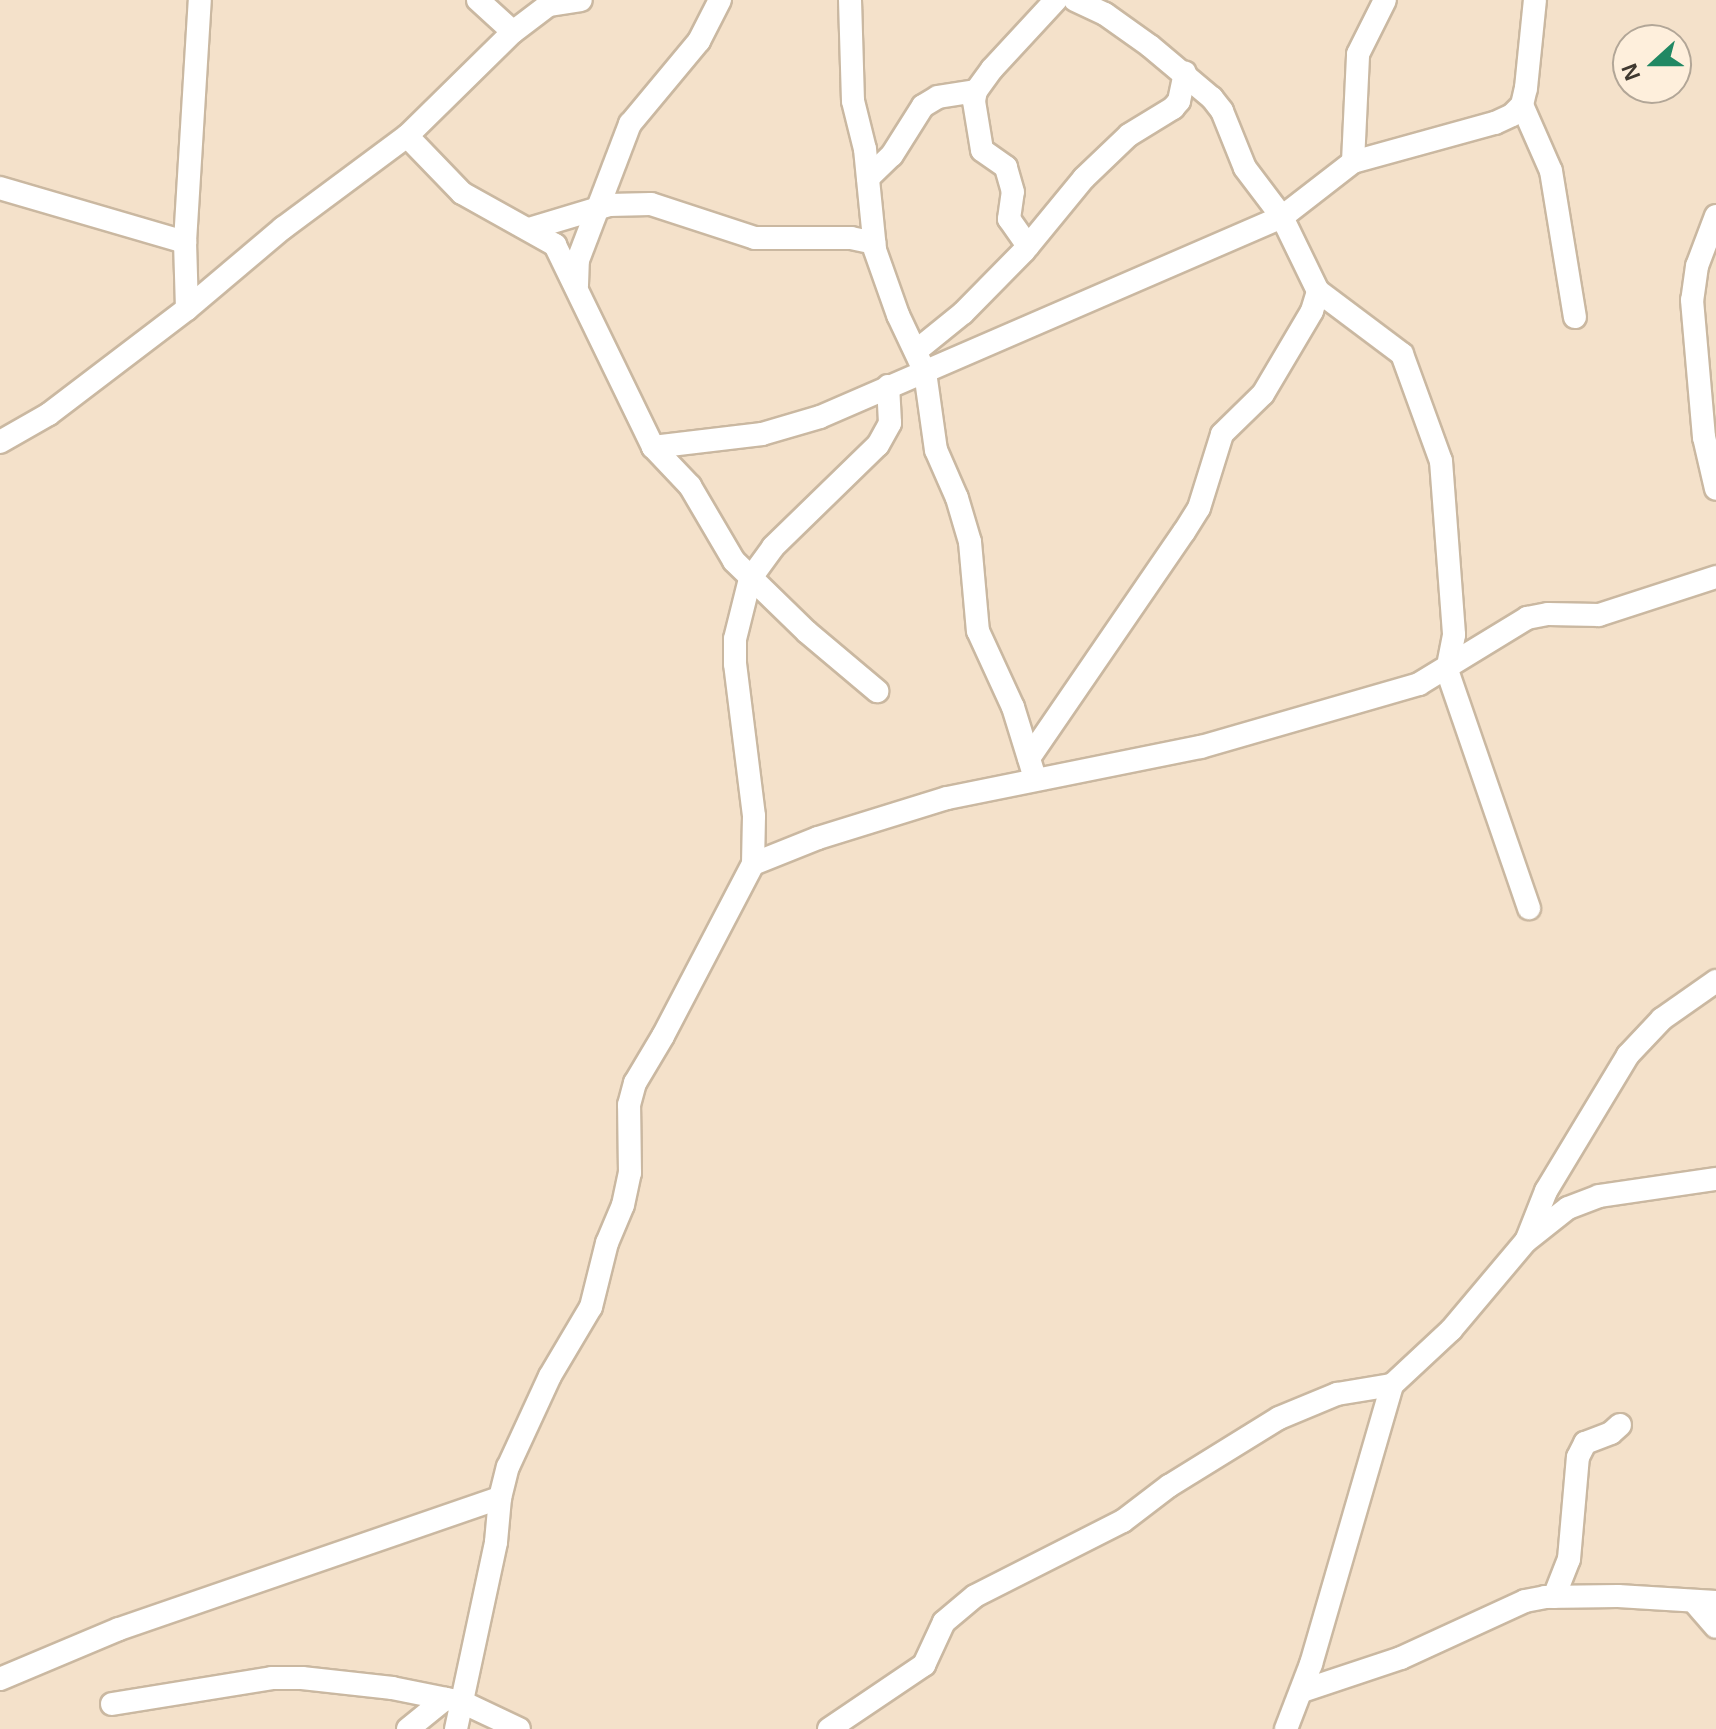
<!DOCTYPE html>
<style>
body{margin:0}
#map{position:relative;width:1716px;height:1729px;overflow:hidden;background:#f4e1ca;font-family:Arial,sans-serif}
div>[style]{position:absolute}
.roads{filter:drop-shadow(2px 0 #cab8a1) drop-shadow(-2px 0 #cab8a1) drop-shadow(0 2px #cab8a1) drop-shadow(0 -2px #cab8a1)}
.minor>*{height:22px;margin:-11px;padding:0 11px;transform-origin:11px;border-radius:11px;background:#fff}
span{translate:-50% -50%;white-space:nowrap;text-align:center;line-height:1.15;-webkit-text-stroke:6px #feefdc;paint-order:stroke}
.north{position:absolute;left:1612px;top:24px;width:80px;height:80px;box-sizing:border-box;background:#feefdc;border:2px solid #b2a697;border-radius:50%;rotate:249deg;font-size:22px;font-weight:700;line-height:32px;text-align:center;color:#403930}
.north::after{content:'';display:block;margin:auto;width:28px;height:36px;background:#218863;clip-path:polygon(50% 0,100% 100%,50% 72%,0 100%)}
</style>
<div id="map">
<div class="roads">
<div class="minor">
<div style="left:478px;top:0;width:47px;rotate:42.4deg"></div>
<div style="left:850px;top:0;width:101px;rotate:88.3deg"></div>
<div style="left:853px;top:101px;width:49px;rotate:76deg"></div>
<div style="left:865px;top:149px;width:101px;rotate:84.3deg"></div>
<div style="left:875px;top:250px;width:69px;rotate:70.5deg"></div>
<div style="left:898px;top:315px;width:63px;rotate:64.7deg"></div>
<div style="left:925px;top:372px;width:79px;rotate:82deg"></div>
<div style="left:936px;top:450px;width:52px;rotate:66.4deg"></div>
<div style="left:957px;top:498px;width:46px;rotate:73.5deg"></div>
<div style="left:970px;top:542px;width:89px;rotate:84.9deg"></div>
<div style="left:978px;top:631px;width:84px;rotate:65.3deg"></div>
<div style="left:1013px;top:707px;width:74px;rotate:72.8deg"></div>
<div style="left:1075px;top:0;width:33px;rotate:25deg"></div>
<div style="left:1105px;top:14px;width:55px;rotate:35.4deg"></div>
<div style="left:1150px;top:46px;width:81px;rotate:40deg"></div>
<div style="left:1212px;top:98px;width:16px;rotate:52deg"></div>
<div style="left:1222px;top:111px;width:61px;rotate:68deg"></div>
<div style="left:1245px;top:168px;width:61px;rotate:52.9deg"></div>
<div style="left:1282px;top:217px;width:82px;rotate:64.1deg"></div>
<div style="left:1318px;top:291px;width:105px;rotate:36.9deg"></div>
<div style="left:1402px;top:354px;width:114px;rotate:70deg"></div>
<div style="left:1441px;top:461px;width:174px;rotate:85.7deg"></div>
<div style="left:1454px;top:635px;width:36px;rotate:101deg"></div>
<div style="left:1447px;top:670px;width:252px;rotate:71deg"></div>
<div style="left:550px;top:5px;width:31px;rotate:-9deg"></div>
<div style="left:1522px;top:105px;width:72px;rotate:66.3deg"></div>
<div style="left:1551px;top:171px;width:148px;rotate:80.7deg"></div>
<div style="left:407px;top:136px;width:79px;rotate:46deg"></div>
<div style="left:462px;top:193px;width:107px;rotate:29.2deg"></div>
<div style="left:555px;top:245px;width:225px;rotate:64.1deg"></div>
<div style="left:653px;top:447px;width:54px;rotate:46.5deg"></div>
<div style="left:690px;top:486px;width:87px;rotate:59.6deg"></div>
<div style="left:734px;top:561px;width:102px;rotate:44.2deg"></div>
<div style="left:807px;top:632px;width:92px;rotate:40.1deg"></div>
<div style="left:1353px;top:162px;width:108px;rotate:-87.3deg"></div>
<div style="left:1358px;top:54px;width:60px;rotate:-63.4deg"></div>
<div style="left:868px;top:178px;width:33px;rotate:-44deg"></div>
<div style="left:892px;top:155px;width:58px;rotate:-57.7deg"></div>
<div style="left:923px;top:106px;width:17px;rotate:-31deg"></div>
<div style="left:938px;top:97px;width:38px;rotate:-9deg"></div>
<div style="left:0;top:188px;width:193px;rotate:16.3deg"></div>
<div style="left:1716px;top:216px;width:53px;rotate:110.8deg"></div>
<div style="left:1697px;top:266px;width:34px;rotate:98deg"></div>
<div style="left:1692px;top:300px;width:138px;rotate:85deg"></div>
<div style="left:1704px;top:437px;width:53px;rotate:77deg"></div>
<div style="left:529px;top:229px;width:84px;rotate:-16.7deg"></div>
<div style="left:609px;top:205px;width:42px;rotate:-1.4deg"></div>
<div style="left:651px;top:204px;width:109px;rotate:18.1deg"></div>
<div style="left:755px;top:238px;width:96px"></div>
<div style="left:851px;top:238px;width:24px;rotate:12deg"></div>
<div style="left:1028px;top:246px;width:33px;rotate:-125deg"></div>
<div style="left:1009px;top:219px;width:27px;rotate:-82deg"></div>
<div style="left:1013px;top:192px;width:26px;rotate:-106deg"></div>
<div style="left:1006px;top:167px;width:29px;rotate:-145deg"></div>
<div style="left:982px;top:150px;width:50px;rotate:-99.3deg"></div>
<div style="left:974px;top:101px;width:10px;rotate:-79deg"></div>
<div style="left:976px;top:91px;width:27px;rotate:-54deg"></div>
<div style="left:992px;top:69px;width:94px;rotate:-47.2deg"></div>
<div style="left:577px;top:285px;width:25px;rotate:-88deg"></div>
<div style="left:578px;top:260px;width:146px;rotate:-69.1deg"></div>
<div style="left:630px;top:124px;width:108px;rotate:-50.3deg"></div>
<div style="left:699px;top:41px;width:46px;rotate:-62.9deg"></div>
<div style="left:187px;top:309px;width:67px;rotate:-91.7deg"></div>
<div style="left:185px;top:242px;width:242px;rotate:-86.5deg"></div>
<div style="left:916px;top:351px;width:60px;rotate:-39deg"></div>
<div style="left:963px;top:313px;width:87px;rotate:-45.5deg"></div>
<div style="left:1024px;top:251px;width:94px;rotate:-50.6deg"></div>
<div style="left:1084px;top:178px;width:62px;rotate:-43.7deg"></div>
<div style="left:1129px;top:135px;width:52px;rotate:-31.5deg"></div>
<div style="left:1173px;top:108px;width:9px;rotate:-49deg"></div>
<div style="left:1179px;top:101px;width:29px;rotate:-78deg"></div>
<div style="left:0;top:442px;width:56px;rotate:-29.7deg"></div>
<div style="left:49px;top:414px;width:173px;rotate:-37.3deg"></div>
<div style="left:187px;top:309px;width:126px;rotate:-40.2deg"></div>
<div style="left:283px;top:228px;width:154px;rotate:-36.6deg"></div>
<div style="left:407px;top:136px;width:148px;rotate:-44.5deg"></div>
<div style="left:513px;top:32px;width:53px;rotate:-37.3deg"></div>
<div style="left:653px;top:447px;width:110px;rotate:-6.8deg"></div>
<div style="left:762px;top:434px;width:60px;rotate:-16.3deg"></div>
<div style="left:820px;top:417px;width:503px;rotate:-23.41deg"></div>
<div style="left:1282px;top:217px;width:90px;rotate:-37.8deg"></div>
<div style="left:1353px;top:162px;width:147px;rotate:-15.4deg"></div>
<div style="left:1495px;top:123px;width:19px;rotate:-25deg"></div>
<div style="left:1512px;top:115px;width:14px;rotate:-45deg"></div>
<div style="left:1522px;top:105px;width:17px;rotate:-77deg"></div>
<div style="left:1526px;top:88px;width:88px;rotate:-84.2deg"></div>
<div style="left:1029px;top:758px;width:274px;rotate:-55.6deg"></div>
<div style="left:1184px;top:532px;width:28px;rotate:-58deg"></div>
<div style="left:1199px;top:508px;width:77px;rotate:-72.7deg"></div>
<div style="left:1222px;top:434px;width:57px;rotate:-44.3deg"></div>
<div style="left:1263px;top:394px;width:96px;rotate:-59.4deg"></div>
<div style="left:1312px;top:311px;width:21px;rotate:-73deg"></div>
<div style="left:753px;top:864px;width:70px;rotate:-21.8deg"></div>
<div style="left:818px;top:838px;width:135px;rotate:-17.2deg"></div>
<div style="left:947px;top:798px;width:259px;rotate:-11.4deg"></div>
<div style="left:1201px;top:747px;width:227px;rotate:-16.1deg"></div>
<div style="left:1419px;top:684px;width:127px;rotate:-31.4deg"></div>
<div style="left:1527px;top:618px;width:21px;rotate:-11deg"></div>
<div style="left:1548px;top:614px;width:51px;rotate:1.1deg"></div>
<div style="left:1599px;top:615px;width:123px;rotate:-18deg"></div>
<div style="left:1527px;top:1239px;width:52px;rotate:-68.4deg"></div>
<div style="left:1546px;top:1191px;width:159px;rotate:-58.9deg"></div>
<div style="left:1628px;top:1055px;width:50px;rotate:-46.6deg"></div>
<div style="left:1662px;top:1019px;width:66px;rotate:-35.1deg"></div>
<div style="left:1554px;top:1597px;width:41px;rotate:-68.5deg"></div>
<div style="left:1569px;top:1559px;width:102px;rotate:-85deg"></div>
<div style="left:1578px;top:1457px;width:16px;rotate:-63deg"></div>
<div style="left:1585px;top:1443px;width:28px;rotate:-21deg"></div>
<div style="left:1611px;top:1433px;width:12px;rotate:-42deg"></div>
<div style="left:1696px;top:1604px;width:30px;rotate:49deg"></div>
<div style="left:0;top:1679px;width:129px;rotate:-22.8deg"></div>
<div style="left:119px;top:1629px;width:403px;rotate:-19deg"></div>
<div style="left:1302px;top:1691px;width:104px;rotate:-18.4deg"></div>
<div style="left:1401px;top:1658px;width:136px;rotate:-24.7deg"></div>
<div style="left:1525px;top:1601px;width:20px;rotate:-11deg"></div>
<div style="left:1545px;top:1597px;width:73px;rotate:-0.8deg"></div>
<div style="left:1618px;top:1596px;width:98px;rotate:3.5deg"></div>
<div style="left:112px;top:1704px;width:162px;rotate:-9.2deg"></div>
<div style="left:272px;top:1678px;width:30px"></div>
<div style="left:302px;top:1678px;width:91px;rotate:6.3deg"></div>
<div style="left:392px;top:1688px;width:71px;rotate:11.3deg"></div>
<div style="left:462px;top:1702px;width:63px;rotate:25.3deg"></div>
<div style="left:408px;top:1729px;width:48px;rotate:-39deg"></div>
<div style="left:456px;top:1729px;width:191px;rotate:-77.9deg"></div>
<div style="left:496px;top:1542px;width:44px;rotate:-84.8deg"></div>
<div style="left:500px;top:1498px;width:32px;rotate:-76deg"></div>
<div style="left:508px;top:1467px;width:100px;rotate:-65.2deg"></div>
<div style="left:550px;top:1376px;width:80px;rotate:-59.3deg"></div>
<div style="left:591px;top:1307px;width:66px;rotate:-76deg"></div>
<div style="left:607px;top:1243px;width:41px;rotate:-67.2deg"></div>
<div style="left:623px;top:1205px;width:33px;rotate:-78deg"></div>
<div style="left:630px;top:1173px;width:68px;rotate:-90.8deg"></div>
<div style="left:629px;top:1105px;width:23px;rotate:-75deg"></div>
<div style="left:635px;top:1083px;width:55px;rotate:-59.2deg"></div>
<div style="left:663px;top:1036px;width:194px;rotate:-62.4deg"></div>
<div style="left:753px;top:864px;width:48px;rotate:-88.8deg"></div>
<div style="left:754px;top:816px;width:153px;rotate:-97.1deg"></div>
<div style="left:735px;top:664px;width:25px;rotate:-90deg"></div>
<div style="left:735px;top:639px;width:62px;rotate:-76deg"></div>
<div style="left:750px;top:579px;width:39px;rotate:-54deg"></div>
<div style="left:773px;top:547px;width:146px;rotate:-44.2deg"></div>
<div style="left:878px;top:445px;width:25px;rotate:-61deg"></div>
<div style="left:890px;top:423px;width:37px;rotate:-93deg"></div>
<div style="left:829px;top:1729px;width:115px;rotate:-34deg"></div>
<div style="left:924px;top:1665px;width:47px;rotate:-65.1deg"></div>
<div style="left:944px;top:1622px;width:40px;rotate:-40deg"></div>
<div style="left:975px;top:1596px;width:166px;rotate:-26.9deg"></div>
<div style="left:1123px;top:1521px;width:58px;rotate:-37.3deg"></div>
<div style="left:1169px;top:1486px;width:129px;rotate:-31.7deg"></div>
<div style="left:1279px;top:1418px;width:63px;rotate:-22.5deg"></div>
<div style="left:1337px;top:1394px;width:56px;rotate:-9.3deg"></div>
<div style="left:1286px;top:1729px;width:70px;rotate:-69deg"></div>
<div style="left:1311px;top:1664px;width:291px;rotate:-73.8deg"></div>
<div style="left:1392px;top:1385px;width:81px;rotate:-43deg"></div>
<div style="left:1451px;top:1330px;width:116px;rotate:-49.9deg"></div>
<div style="left:1526px;top:1241px;width:53px;rotate:-38.2deg"></div>
<div style="left:1568px;top:1208px;width:33px;rotate:-21deg"></div>
<div style="left:1599px;top:1196px;width:118px;rotate:-8.3deg"></div>
</div>
</div>
<div class="north">N</div>
</div>
